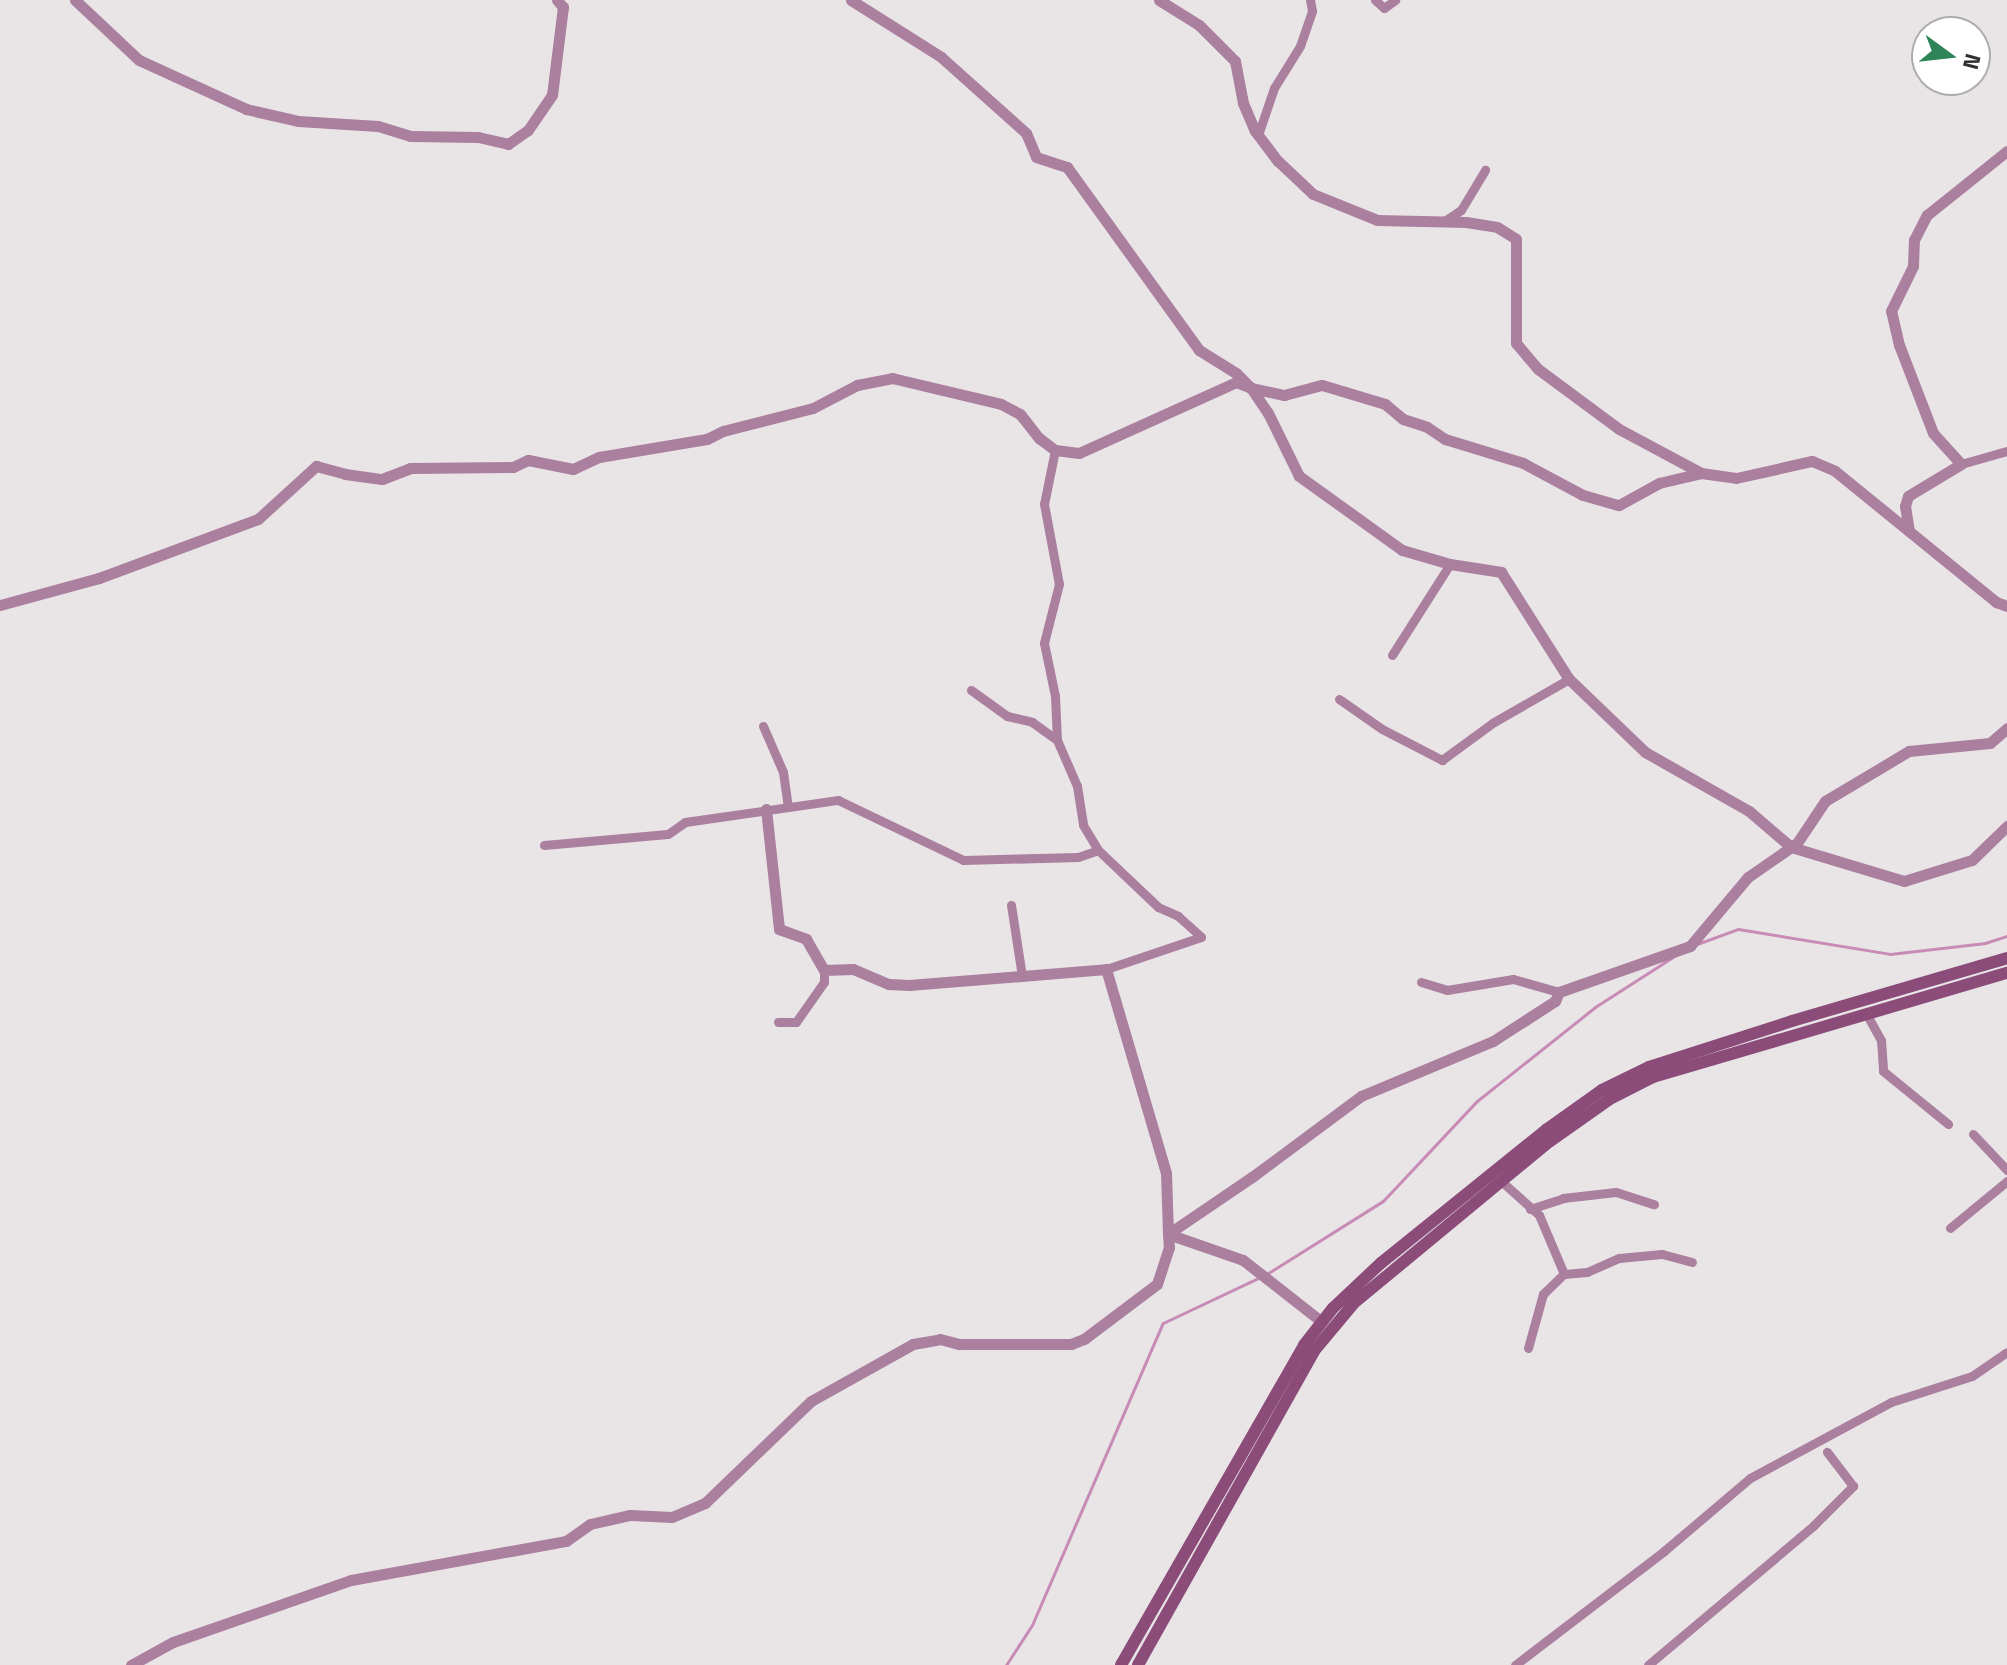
<!DOCTYPE html>
<style>
body{margin:0}
#map{position:relative;width:2007px;height:1665px;overflow:hidden;background:#e9e5e7;font-family:"Titillium Web",sans-serif}
div>[style]{position:absolute}
.stream>*{height:3px;margin:-1.5px;padding:0 1.5px;transform-origin:1.5px;border-radius:1.5px;background:#c78bb6}
.minor>*{height:9px;margin:-4.5px;padding:0 4.5px;transform-origin:4.5px;border-radius:4.5px;background:#ab7f9e}
.tertiary>*{height:11px;margin:-5.5px;padding:0 5.5px;transform-origin:5.5px;border-radius:5.5px;background:#ab7f9e}
.secondary>*{height:12px;margin:-6px;padding:0 6px;transform-origin:6px;border-radius:6px;background:#8b4c7a}
span{translate:-50% -50%;white-space:nowrap;text-align:center;line-height:1.15;-webkit-text-stroke:7px #fff;paint-order:stroke}
.north{position:absolute;left:1911px;top:16px;width:80px;height:80px;box-sizing:border-box;background:#fff;border:2px solid #adadad;border-radius:50%;rotate:105deg;font-size:22px;font-weight:700;line-height:32px;text-align:center;color:#323132}
.north::after{content:'';display:block;margin:auto;width:28px;height:36px;background:#2d8457;clip-path:polygon(50% 0,100% 100%,50% 72%,0 100%)}
</style>
<div id="map">
<div class="stream">
<div style="left:1697px;top:944px;width:44px;rotate:-20.1deg"></div>
<div style="left:1738px;top:929px;width:154px;rotate:9.3deg"></div>
<div style="left:1890px;top:954px;width:96px;rotate:-6.6deg"></div>
<div style="left:1985px;top:943px;width:23px;rotate:-18deg"></div>
<div style="left:1265px;top:1275px;width:139px;rotate:-32.1deg"></div>
<div style="left:1383px;top:1201px;width:137px;rotate:-46.8deg"></div>
<div style="left:1477px;top:1101px;width:151px;rotate:-38.5deg"></div>
<div style="left:1595px;top:1007px;width:93px;rotate:-32.7deg"></div>
<div style="left:1006px;top:1665px;width:48px;rotate:-57deg"></div>
<div style="left:1032px;top:1625px;width:329px;rotate:-66.6deg"></div>
<div style="left:1163px;top:1323px;width:105px;rotate:-25.3deg"></div>
</div>
<div class="minor">
<div style="left:1375px;top:0;width:12px;rotate:42deg"></div>
<div style="left:1384px;top:8px;width:14px;rotate:-36deg"></div>
<div style="left:1258px;top:135px;width:50px;rotate:-71.2deg"></div>
<div style="left:1274px;top:88px;width:49px;rotate:-58.2deg"></div>
<div style="left:1300px;top:46px;width:37px;rotate:-71deg"></div>
<div style="left:1312px;top:11px;width:11px;rotate:-100deg"></div>
<div style="left:1446px;top:220px;width:18px;rotate:-34deg"></div>
<div style="left:1461px;top:210px;width:47px;rotate:-59deg"></div>
<div style="left:1055px;top:450px;width:55px;rotate:101.5deg"></div>
<div style="left:1044px;top:504px;width:81px;rotate:79.4deg"></div>
<div style="left:1059px;top:584px;width:61px;rotate:104.3deg"></div>
<div style="left:1044px;top:643px;width:54px;rotate:78.3deg"></div>
<div style="left:1055px;top:696px;width:44px;rotate:87.4deg"></div>
<div style="left:1057px;top:740px;width:50px;rotate:66.5deg"></div>
<div style="left:1077px;top:786px;width:39px;rotate:81deg"></div>
<div style="left:1083px;top:825px;width:29px;rotate:59deg"></div>
<div style="left:1961px;top:464px;width:48px;rotate:-15.8deg"></div>
<div style="left:1392px;top:655px;width:108px;rotate:-57.5deg"></div>
<div style="left:971px;top:690px;width:44px;rotate:35.8deg"></div>
<div style="left:1007px;top:716px;width:26px;rotate:13deg"></div>
<div style="left:1032px;top:722px;width:31px;rotate:36deg"></div>
<div style="left:1339px;top:699px;width:52px;rotate:34.9deg"></div>
<div style="left:1382px;top:729px;width:68px;rotate:27.3deg"></div>
<div style="left:1442px;top:760px;width:64px;rotate:-36.2deg"></div>
<div style="left:1494px;top:722px;width:86px;rotate:-29.8deg"></div>
<div style="left:763px;top:726px;width:50px;rotate:66.5deg"></div>
<div style="left:783px;top:772px;width:35px;rotate:82deg"></div>
<div style="left:544px;top:845px;width:124px;rotate:-5.1deg"></div>
<div style="left:668px;top:834px;width:21px;rotate:-35deg"></div>
<div style="left:685px;top:822px;width:155px;rotate:-8.2deg"></div>
<div style="left:838px;top:800px;width:139px;rotate:25.6deg"></div>
<div style="left:963px;top:860px;width:115px;rotate:-1.5deg"></div>
<div style="left:1078px;top:857px;width:21px;rotate:-19deg"></div>
<div style="left:1098px;top:850px;width:83px;rotate:43.5deg"></div>
<div style="left:1158px;top:907px;width:22px;rotate:24deg"></div>
<div style="left:1178px;top:916px;width:31px;rotate:42deg"></div>
<div style="left:1201px;top:937px;width:100px;rotate:161.4deg"></div>
<div style="left:1011px;top:905px;width:72px;rotate:81.2deg"></div>
<div style="left:1421px;top:982px;width:27px;rotate:17deg"></div>
<div style="left:1447px;top:990px;width:67px;rotate:-9.5deg"></div>
<div style="left:1513px;top:979px;width:48px;rotate:15.8deg"></div>
<div style="left:1867px;top:1015px;width:29px;rotate:61deg"></div>
<div style="left:1881px;top:1040px;width:31px;rotate:86deg"></div>
<div style="left:1883px;top:1071px;width:84px;rotate:39.2deg"></div>
<div style="left:778px;top:1022px;width:18px"></div>
<div style="left:796px;top:1022px;width:49px;rotate:-55deg"></div>
<div style="left:824px;top:982px;width:12px;rotate:-90deg"></div>
<div style="left:1973px;top:1134px;width:50px;rotate:46.6deg"></div>
<div style="left:1501px;top:1181px;width:51px;rotate:41.8deg"></div>
<div style="left:1539px;top:1215px;width:64px;rotate:67deg"></div>
<div style="left:1530px;top:1209px;width:35px;rotate:-18deg"></div>
<div style="left:1563px;top:1198px;width:53px;rotate:-6.5deg"></div>
<div style="left:1616px;top:1192px;width:40px;rotate:18deg"></div>
<div style="left:1950px;top:1228px;width:74px;rotate:-39.5deg"></div>
<div style="left:1528px;top:1348px;width:56px;rotate:-74.5deg"></div>
<div style="left:1543px;top:1294px;width:29px;rotate:-44deg"></div>
<div style="left:1564px;top:1274px;width:23px;rotate:-5deg"></div>
<div style="left:1587px;top:1272px;width:35px;rotate:-24deg"></div>
<div style="left:1619px;top:1258px;width:43px;rotate:-5.3deg"></div>
<div style="left:1662px;top:1254px;width:31px;rotate:15deg"></div>
<div style="left:1515px;top:1665px;width:188px;rotate:-37.4deg"></div>
<div style="left:1664px;top:1551px;width:113px;rotate:-40.3deg"></div>
<div style="left:1750px;top:1478px;width:160px;rotate:-28.3deg"></div>
<div style="left:1891px;top:1402px;width:85px;rotate:-17.8deg"></div>
<div style="left:1972px;top:1376px;width:42px;rotate:-34.4deg"></div>
<div style="left:1648px;top:1665px;width:216px;rotate:-40.1deg"></div>
<div style="left:1813px;top:1526px;width:57px;rotate:-45deg"></div>
<div style="left:1853px;top:1486px;width:43px;rotate:-127.4deg"></div>
</div>
<div class="tertiary">
<div style="left:75px;top:0;width:88px;rotate:43.2deg"></div>
<div style="left:139px;top:60px;width:118px;rotate:24.6deg"></div>
<div style="left:246px;top:109px;width:53px;rotate:13deg"></div>
<div style="left:298px;top:121px;width:80px;rotate:3.6deg"></div>
<div style="left:378px;top:126px;width:34px;rotate:17deg"></div>
<div style="left:410px;top:136px;width:68px;rotate:0.8deg"></div>
<div style="left:478px;top:137px;width:31px;rotate:13deg"></div>
<div style="left:508px;top:144px;width:24px;rotate:-35deg"></div>
<div style="left:528px;top:130px;width:42px;rotate:-55.6deg"></div>
<div style="left:552px;top:95px;width:89px;rotate:-82.9deg"></div>
<div style="left:563px;top:7px;width:9px;rotate:-131deg"></div>
<div style="left:851px;top:0;width:107px;rotate:32.3deg"></div>
<div style="left:941px;top:57px;width:114px;rotate:41.8deg"></div>
<div style="left:1026px;top:133px;width:26px;rotate:67deg"></div>
<div style="left:1036px;top:157px;width:33px;rotate:18deg"></div>
<div style="left:1067px;top:167px;width:226px;rotate:54.2deg"></div>
<div style="left:1199px;top:350px;width:44px;rotate:31.9deg"></div>
<div style="left:1236px;top:373px;width:21px;rotate:45deg"></div>
<div style="left:1251px;top:388px;width:34px;rotate:12deg"></div>
<div style="left:1284px;top:395px;width:39px;rotate:-15deg"></div>
<div style="left:1322px;top:385px;width:66px;rotate:16.8deg"></div>
<div style="left:1385px;top:404px;width:23px;rotate:40deg"></div>
<div style="left:1403px;top:419px;width:25px;rotate:18deg"></div>
<div style="left:1427px;top:427px;width:22px;rotate:34deg"></div>
<div style="left:1445px;top:439px;width:82px;rotate:17.1deg"></div>
<div style="left:1523px;top:463px;width:68px;rotate:28.1deg"></div>
<div style="left:1583px;top:495px;width:37px;rotate:16deg"></div>
<div style="left:1619px;top:505px;width:46px;rotate:-28.8deg"></div>
<div style="left:1659px;top:483px;width:43px;rotate:-13.4deg"></div>
<div style="left:1159px;top:0;width:47px;rotate:32deg"></div>
<div style="left:1199px;top:25px;width:51px;rotate:45deg"></div>
<div style="left:1235px;top:61px;width:43px;rotate:79.2deg"></div>
<div style="left:1243px;top:103px;width:30px;rotate:67deg"></div>
<div style="left:1255px;top:131px;width:38px;rotate:53deg"></div>
<div style="left:1278px;top:161px;width:48px;rotate:43.3deg"></div>
<div style="left:1313px;top:194px;width:69px;rotate:22.1deg"></div>
<div style="left:1377px;top:220px;width:89px;rotate:1.3deg"></div>
<div style="left:1466px;top:222px;width:31px;rotate:9deg"></div>
<div style="left:1497px;top:227px;width:22px;rotate:32deg"></div>
<div style="left:1516px;top:239px;width:104px;rotate:90deg"></div>
<div style="left:1516px;top:343px;width:34px;rotate:50deg"></div>
<div style="left:1538px;top:369px;width:101px;rotate:36.5deg"></div>
<div style="left:1619px;top:429px;width:93px;rotate:28.2deg"></div>
<div style="left:1701px;top:473px;width:35px;rotate:8deg"></div>
<div style="left:1736px;top:478px;width:78px;rotate:-12.6deg"></div>
<div style="left:1812px;top:461px;width:25px;rotate:23deg"></div>
<div style="left:1835px;top:471px;width:208px;rotate:39.1deg"></div>
<div style="left:1996px;top:602px;width:12px;rotate:20deg"></div>
<div style="left:1909px;top:531px;width:25px;rotate:-99deg"></div>
<div style="left:1905px;top:506px;width:10px;rotate:-73deg"></div>
<div style="left:1908px;top:496px;width:62px;rotate:-31.1deg"></div>
<div style="left:1961px;top:464px;width:42px;rotate:-132.1deg"></div>
<div style="left:1933px;top:433px;width:94px;rotate:-111.1deg"></div>
<div style="left:1899px;top:345px;width:35px;rotate:-103deg"></div>
<div style="left:1891px;top:311px;width:50px;rotate:-63.9deg"></div>
<div style="left:1913px;top:266px;width:26px;rotate:-88deg"></div>
<div style="left:1914px;top:240px;width:28px;rotate:-63deg"></div>
<div style="left:1927px;top:215px;width:102px;rotate:-38.7deg"></div>
<div style="left:0;top:605px;width:103px;rotate:-15.3deg"></div>
<div style="left:99px;top:578px;width:170px;rotate:-20.4deg"></div>
<div style="left:258px;top:519px;width:79px;rotate:-42.4deg"></div>
<div style="left:316px;top:466px;width:30px;rotate:15deg"></div>
<div style="left:345px;top:474px;width:37px;rotate:8deg"></div>
<div style="left:382px;top:479px;width:30px;rotate:-21deg"></div>
<div style="left:410px;top:468px;width:103px;rotate:-0.6deg"></div>
<div style="left:513px;top:467px;width:17px;rotate:-25deg"></div>
<div style="left:528px;top:460px;width:46px;rotate:11.3deg"></div>
<div style="left:573px;top:469px;width:29px;rotate:-25deg"></div>
<div style="left:599px;top:457px;width:109px;rotate:-9.5deg"></div>
<div style="left:707px;top:439px;width:18px;rotate:-27deg"></div>
<div style="left:723px;top:431px;width:93px;rotate:-14.3deg"></div>
<div style="left:813px;top:408px;width:50px;rotate:-27.6deg"></div>
<div style="left:857px;top:385px;width:36px;rotate:-11deg"></div>
<div style="left:892px;top:378px;width:112px;rotate:13.4deg"></div>
<div style="left:1001px;top:404px;width:21px;rotate:28deg"></div>
<div style="left:1020px;top:414px;width:31px;rotate:52deg"></div>
<div style="left:1039px;top:438px;width:20px;rotate:37deg"></div>
<div style="left:1055px;top:450px;width:24px;rotate:7deg"></div>
<div style="left:1079px;top:453px;width:172px;rotate:-24.3deg"></div>
<div style="left:1236px;top:382px;width:16px;rotate:22deg"></div>
<div style="left:1251px;top:388px;width:30px;rotate:56deg"></div>
<div style="left:1268px;top:413px;width:70px;rotate:63.8deg"></div>
<div style="left:1299px;top:476px;width:127px;rotate:35.7deg"></div>
<div style="left:1402px;top:550px;width:50px;rotate:16.3deg"></div>
<div style="left:1450px;top:564px;width:52px;rotate:8.9deg"></div>
<div style="left:1501px;top:572px;width:127px;rotate:57.6deg"></div>
<div style="left:1569px;top:679px;width:105px;rotate:43.8deg"></div>
<div style="left:1645px;top:752px;width:120px;rotate:29.6deg"></div>
<div style="left:1749px;top:811px;width:55px;rotate:40.6deg"></div>
<div style="left:1791px;top:847px;width:118px;rotate:16.7deg"></div>
<div style="left:1904px;top:881px;width:71px;rotate:-17.2deg"></div>
<div style="left:1972px;top:860px;width:49px;rotate:-44.2deg"></div>
<div style="left:766px;top:809px;width:121px;rotate:83.8deg"></div>
<div style="left:779px;top:929px;width:29px;rotate:20deg"></div>
<div style="left:806px;top:939px;width:36px;rotate:60deg"></div>
<div style="left:824px;top:970px;width:29px;rotate:-2deg"></div>
<div style="left:853px;top:969px;width:39px;rotate:23deg"></div>
<div style="left:889px;top:984px;width:20px;rotate:3deg"></div>
<div style="left:909px;top:985px;width:198px;rotate:-4.6deg"></div>
<div style="left:1106px;top:969px;width:213px;rotate:73.6deg"></div>
<div style="left:1166px;top:1173px;width:61px;rotate:88.1deg"></div>
<div style="left:1168px;top:1234px;width:102px;rotate:-34.2deg"></div>
<div style="left:1252px;top:1177px;width:136px;rotate:-36.6deg"></div>
<div style="left:1361px;top:1096px;width:143px;rotate:-22.6deg"></div>
<div style="left:1493px;top:1041px;width:74px;rotate:-32.8deg"></div>
<div style="left:1555px;top:1001px;width:10px;rotate:-66deg"></div>
<div style="left:1559px;top:992px;width:139px;rotate:-19.3deg"></div>
<div style="left:1690px;top:946px;width:90px;rotate:-50deg"></div>
<div style="left:1748px;top:877px;width:60px;rotate:-34.8deg"></div>
<div style="left:1797px;top:843px;width:50px;rotate:-56.3deg"></div>
<div style="left:1825px;top:801px;width:98px;rotate:-30.8deg"></div>
<div style="left:1909px;top:751px;width:81px;rotate:-5.6deg"></div>
<div style="left:1990px;top:743px;width:23px;rotate:-41deg"></div>
<div style="left:131px;top:1665px;width:48px;rotate:-28.7deg"></div>
<div style="left:173px;top:1642px;width:188px;rotate:-19.2deg"></div>
<div style="left:351px;top:1580px;width:219px;rotate:-10.3deg"></div>
<div style="left:566px;top:1541px;width:29px;rotate:-35deg"></div>
<div style="left:590px;top:1524px;width:41px;rotate:-12.7deg"></div>
<div style="left:630px;top:1515px;width:42px;rotate:2.7deg"></div>
<div style="left:672px;top:1517px;width:36px;rotate:-23deg"></div>
<div style="left:705px;top:1503px;width:147px;rotate:-43.9deg"></div>
<div style="left:811px;top:1401px;width:117px;rotate:-29.2deg"></div>
<div style="left:913px;top:1344px;width:27px;rotate:-10deg"></div>
<div style="left:940px;top:1339px;width:20px;rotate:15deg"></div>
<div style="left:959px;top:1344px;width:112px"></div>
<div style="left:1071px;top:1344px;width:14px;rotate:-21deg"></div>
<div style="left:1084px;top:1339px;width:91px;rotate:-37deg"></div>
<div style="left:1157px;top:1284px;width:38px;rotate:-72deg"></div>
<div style="left:1169px;top:1248px;width:14px;rotate:-94deg"></div>
<div style="left:1168px;top:1234px;width:79px;rotate:19.1deg"></div>
<div style="left:1243px;top:1260px;width:100px;rotate:38.1deg"></div>
</div>
<div class="secondary">
<div style="left:1121px;top:1665px;width:369px;rotate:-60.2deg"></div>
<div style="left:1304px;top:1345px;width:47px;rotate:-51.9deg"></div>
<div style="left:1333px;top:1308px;width:66px;rotate:-43.2deg"></div>
<div style="left:1381px;top:1263px;width:212px;rotate:-38.9deg"></div>
<div style="left:1546px;top:1130px;width:69px;rotate:-35.5deg"></div>
<div style="left:1602px;top:1090px;width:52px;rotate:-26.1deg"></div>
<div style="left:1649px;top:1067px;width:150px;rotate:-17.8deg"></div>
<div style="left:1792px;top:1021px;width:224px;rotate:-16.3deg"></div>
<div style="left:1138px;top:1665px;width:360px;rotate:-60.7deg"></div>
<div style="left:1314px;top:1351px;width:62px;rotate:-50.2deg"></div>
<div style="left:1354px;top:1303px;width:249px;rotate:-39.6deg"></div>
<div style="left:1546px;top:1144px;width:78px;rotate:-35.1deg"></div>
<div style="left:1610px;top:1099px;width:48px;rotate:-27.1deg"></div>
<div style="left:1653px;top:1077px;width:369px;rotate:-16.4deg"></div>
</div>
<div class="north">N</div>
</div>
